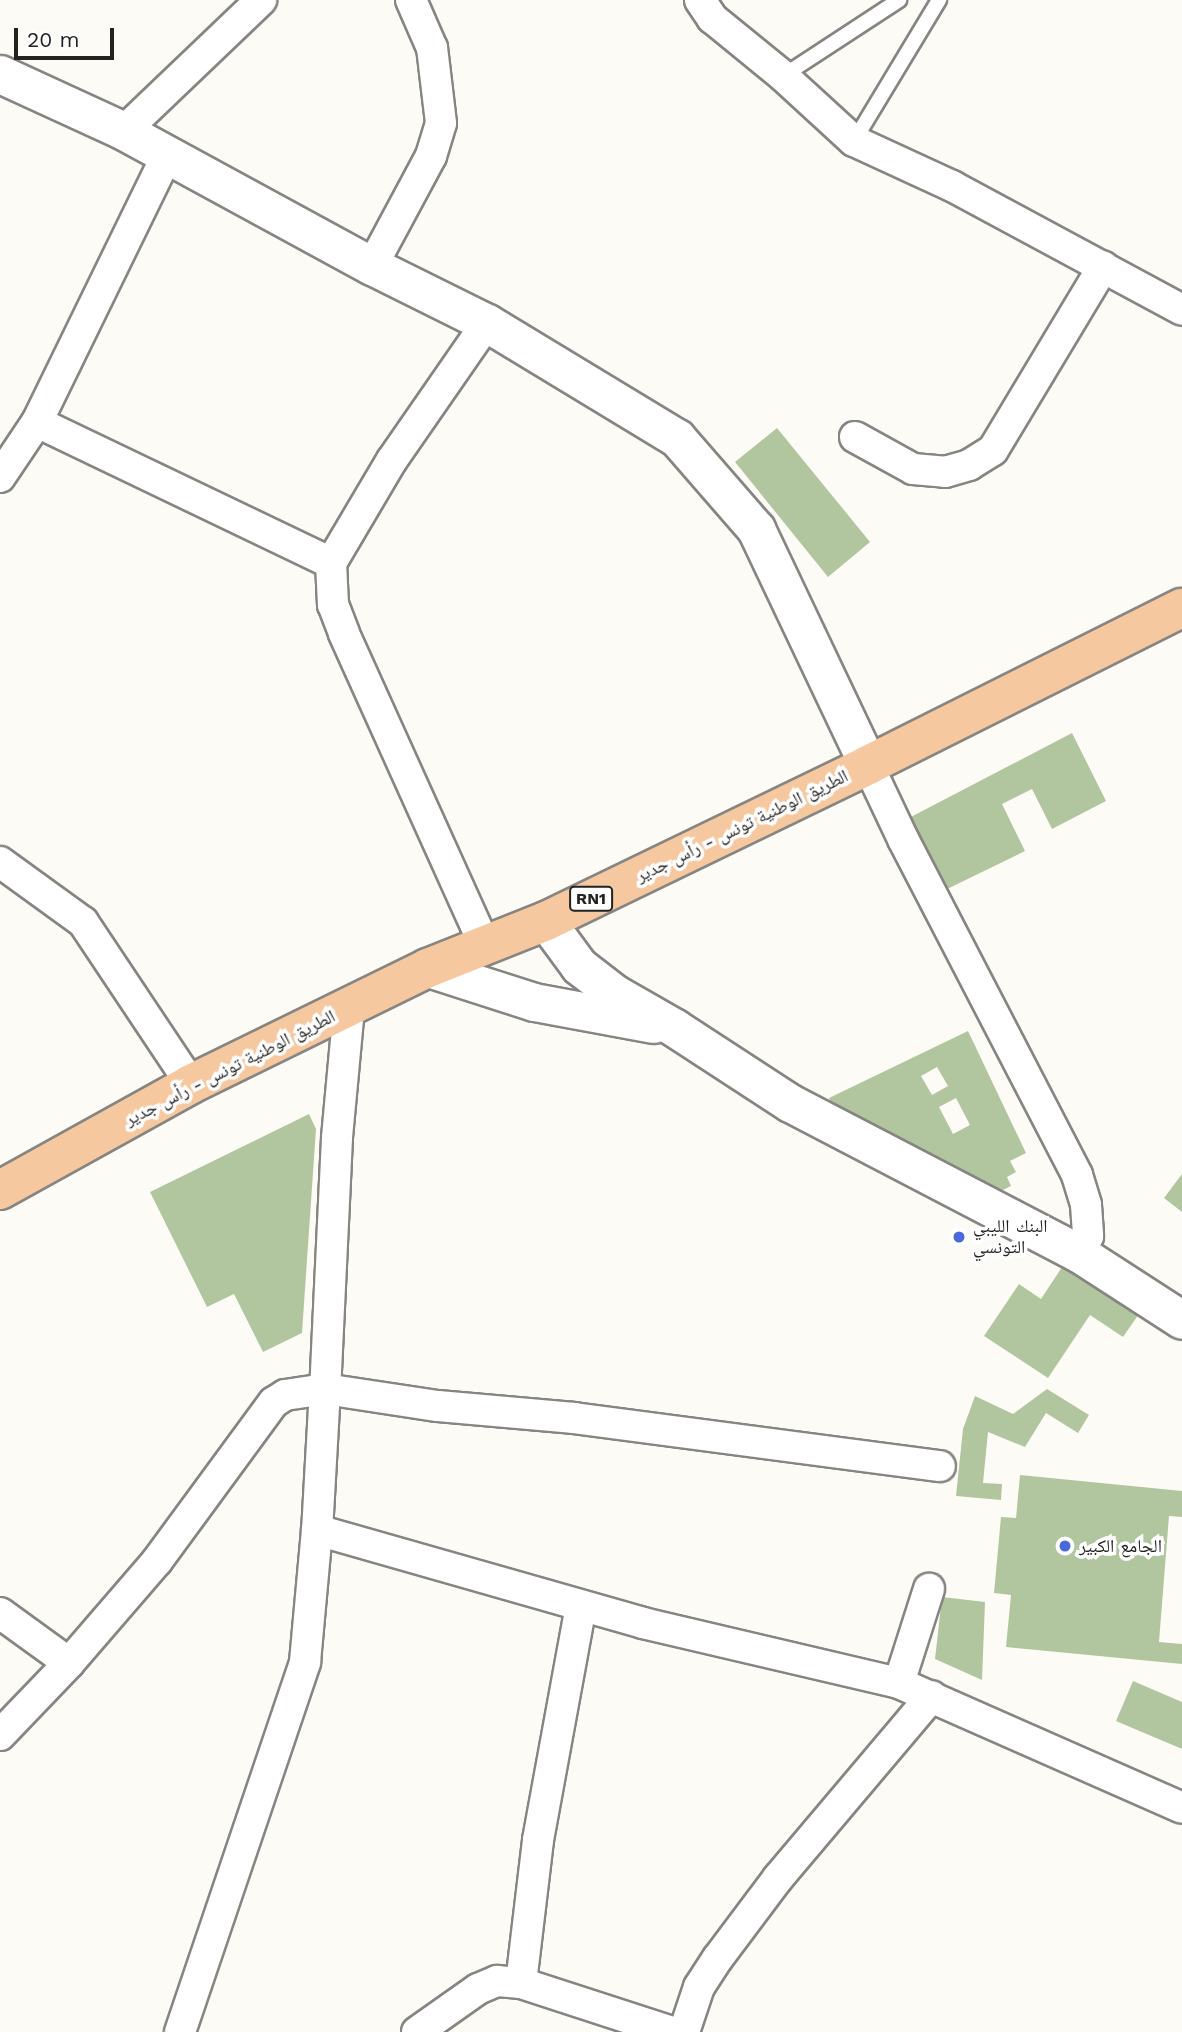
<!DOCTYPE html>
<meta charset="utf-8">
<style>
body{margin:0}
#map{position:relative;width:1182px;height:2032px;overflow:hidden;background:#fdfbf6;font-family:"Work Sans","Noto Naskh Arabic",sans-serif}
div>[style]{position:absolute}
.building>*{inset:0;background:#b1c69f}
.roads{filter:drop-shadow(2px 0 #868581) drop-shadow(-2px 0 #868581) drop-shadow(0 2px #868581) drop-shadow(0 -2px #868581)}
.service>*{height:14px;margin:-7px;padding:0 7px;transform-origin:7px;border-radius:7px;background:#fff}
.minor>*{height:30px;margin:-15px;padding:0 15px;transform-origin:15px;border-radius:15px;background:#fff}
.tertiary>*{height:37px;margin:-18.5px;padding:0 18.5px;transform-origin:18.5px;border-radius:18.5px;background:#fff}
.primary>*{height:38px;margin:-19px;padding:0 19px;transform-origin:19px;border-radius:19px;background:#f5c8a0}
.dots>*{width:19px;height:19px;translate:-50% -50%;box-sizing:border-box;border:4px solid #fff;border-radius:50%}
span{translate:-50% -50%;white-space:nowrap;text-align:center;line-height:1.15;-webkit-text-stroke:7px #fff;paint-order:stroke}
.shield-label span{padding:2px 5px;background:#fff;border:2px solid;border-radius:5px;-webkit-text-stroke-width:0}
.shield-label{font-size:16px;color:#222220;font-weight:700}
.street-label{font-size:18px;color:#222220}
.poi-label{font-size:18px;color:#222220}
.left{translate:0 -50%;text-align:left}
.scale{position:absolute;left:14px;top:28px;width:100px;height:32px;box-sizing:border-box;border:4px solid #222220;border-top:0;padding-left:9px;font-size:21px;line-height:24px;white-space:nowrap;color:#222220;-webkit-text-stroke:5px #fff;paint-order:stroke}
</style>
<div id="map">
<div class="building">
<div style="clip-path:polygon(777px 428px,870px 542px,828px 577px,735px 462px)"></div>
<div style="clip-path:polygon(1072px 733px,1106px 801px,1052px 829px,1032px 789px,1002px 804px,1025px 851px,941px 892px,905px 820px)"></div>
<div style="clip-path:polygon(evenodd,968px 1031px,1026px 1153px,1010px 1161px,1016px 1172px,1007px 1177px,1011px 1186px,989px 1197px,833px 1106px,829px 1098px,968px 1031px,937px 1067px,948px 1086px,932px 1095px,921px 1076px,937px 1067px,968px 1031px,956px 1098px,970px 1125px,953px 1134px,939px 1107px,956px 1098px)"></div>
<div style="clip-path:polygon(309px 1114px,316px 1129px,302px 1333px,263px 1352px,234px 1294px,207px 1307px,150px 1192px)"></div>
<div style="clip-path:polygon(1182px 1174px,1182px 1212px,1164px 1198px)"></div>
<div style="clip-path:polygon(1068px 1258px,1143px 1308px,1123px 1337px,1090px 1315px,1048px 1378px,984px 1336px,1019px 1284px,1041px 1299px)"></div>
<div style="clip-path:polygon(1047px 1389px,1089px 1415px,1078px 1433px,1046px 1413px,1025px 1447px,988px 1432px,983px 1483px,1002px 1484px,1001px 1500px,956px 1496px,963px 1429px,975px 1396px,1013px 1414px)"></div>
<div style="clip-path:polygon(1020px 1475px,1182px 1491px,1182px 1517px,1169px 1516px,1159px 1642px,1182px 1644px,1182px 1664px,1006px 1647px,1011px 1595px,994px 1593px,1001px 1517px,1016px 1518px)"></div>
<div style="clip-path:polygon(942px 1597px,985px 1602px,982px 1680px,935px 1659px)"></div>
<div style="clip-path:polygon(1133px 1681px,1182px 1702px,1182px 1749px,1116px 1721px)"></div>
</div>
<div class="roads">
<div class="service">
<div style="left:783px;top:76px;width:139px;rotate:-33.2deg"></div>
<div style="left:854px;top:141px;width:165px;rotate:-58.9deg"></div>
</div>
<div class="minor">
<div style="left:700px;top:0;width:22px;rotate:56deg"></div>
<div style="left:712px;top:18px;width:92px;rotate:39.2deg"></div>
<div style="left:783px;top:76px;width:96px;rotate:42.5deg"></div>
<div style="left:854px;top:141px;width:108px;rotate:24.7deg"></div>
<div style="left:952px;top:186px;width:261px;rotate:28.3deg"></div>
<div style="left:124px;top:131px;width:190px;rotate:-43.7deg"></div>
<div style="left:372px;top:266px;width:125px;rotate:-61.8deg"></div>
<div style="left:431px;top:156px;width:34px;rotate:-73deg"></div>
<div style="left:441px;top:123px;width:76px;rotate:-96.8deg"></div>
<div style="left:432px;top:48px;width:52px;rotate:-113.6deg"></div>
<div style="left:37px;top:422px;width:326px;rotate:25.6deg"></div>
<div style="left:855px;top:437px;width:66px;rotate:28.9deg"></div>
<div style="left:913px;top:469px;width:32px;rotate:5deg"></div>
<div style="left:945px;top:472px;width:25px;rotate:-16deg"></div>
<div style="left:969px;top:465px;width:28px;rotate:-32deg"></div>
<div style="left:993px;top:450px;width:214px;rotate:-59deg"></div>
<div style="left:0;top:477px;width:66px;rotate:-56.1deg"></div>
<div style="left:37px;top:422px;width:298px;rotate:-64deg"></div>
<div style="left:868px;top:765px;width:82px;rotate:64.7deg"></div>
<div style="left:903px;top:839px;width:378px;rotate:62.6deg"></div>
<div style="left:1077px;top:1175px;width:31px;rotate:73deg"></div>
<div style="left:1086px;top:1205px;width:31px;rotate:86deg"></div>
<div style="left:1088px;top:1236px;width:20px;rotate:114deg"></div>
<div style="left:0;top:862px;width:102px;rotate:35.9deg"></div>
<div style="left:83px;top:922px;width:195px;rotate:56.3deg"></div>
<div style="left:485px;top:946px;width:343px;rotate:-114.3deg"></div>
<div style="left:344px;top:633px;width:30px;rotate:-111deg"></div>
<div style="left:333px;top:605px;width:42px;rotate:-92.7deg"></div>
<div style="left:331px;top:563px;width:120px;rotate:-59.4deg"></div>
<div style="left:392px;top:460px;width:167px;rotate:-55.3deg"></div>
<div style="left:349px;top:1008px;width:131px;rotate:95.3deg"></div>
<div style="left:337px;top:1138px;width:251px;rotate:92.7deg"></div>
<div style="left:325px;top:1389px;width:114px;rotate:8.6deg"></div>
<div style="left:438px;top:1406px;width:137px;rotate:5deg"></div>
<div style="left:574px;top:1418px;width:369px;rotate:7.5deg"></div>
<div style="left:0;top:1613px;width:85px;rotate:35.9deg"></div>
<div style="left:899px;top:1683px;width:99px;rotate:-72.3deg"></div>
<div style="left:0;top:1735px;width:100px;rotate:-46.2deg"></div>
<div style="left:69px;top:1663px;width:135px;rotate:-49.2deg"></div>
<div style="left:157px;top:1561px;width:197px;rotate:-53.7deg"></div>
<div style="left:274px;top:1402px;width:13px;rotate:-32deg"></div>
<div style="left:285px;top:1395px;width:40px;rotate:-8.5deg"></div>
<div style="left:325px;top:1389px;width:141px;rotate:93.2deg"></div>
<div style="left:317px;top:1530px;width:339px;rotate:15.9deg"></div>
<div style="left:643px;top:1623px;width:263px;rotate:13.2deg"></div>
<div style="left:899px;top:1683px;width:309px;rotate:23.8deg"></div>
<div style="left:521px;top:1983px;width:159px;rotate:18deg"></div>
<div style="left:180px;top:2032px;width:391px;rotate:-71.3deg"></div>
<div style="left:305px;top:1662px;width:133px;rotate:-84.8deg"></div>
<div style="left:417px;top:2032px;width:75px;rotate:-35.2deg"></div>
<div style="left:478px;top:1989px;width:21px;rotate:-23deg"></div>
<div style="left:497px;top:1981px;width:24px;rotate:5deg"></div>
<div style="left:521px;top:1983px;width:144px;rotate:-83.2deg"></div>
<div style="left:538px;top:1840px;width:238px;rotate:-79.6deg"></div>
<div style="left:684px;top:2032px;width:47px;rotate:-71.6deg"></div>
<div style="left:699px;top:1987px;width:35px;rotate:-57deg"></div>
<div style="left:718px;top:1958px;width:100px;rotate:-53.1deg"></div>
<div style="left:778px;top:1878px;width:238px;rotate:-49.8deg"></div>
</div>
<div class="tertiary">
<div style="left:0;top:74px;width:136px;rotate:24.7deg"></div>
<div style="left:124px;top:131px;width:282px;rotate:28.6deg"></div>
<div style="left:372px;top:266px;width:128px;rotate:26.4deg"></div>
<div style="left:487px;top:323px;width:222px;rotate:31.2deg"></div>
<div style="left:677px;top:438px;width:121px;rotate:49deg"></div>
<div style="left:756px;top:529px;width:261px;rotate:64.6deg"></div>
<div style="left:546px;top:921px;width:56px;rotate:53.7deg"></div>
<div style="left:579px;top:966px;width:44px;rotate:37.6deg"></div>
<div style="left:614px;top:993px;width:70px;rotate:29.8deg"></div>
<div style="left:675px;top:1028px;width:137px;rotate:33.1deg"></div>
<div style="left:790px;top:1103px;width:327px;rotate:27.5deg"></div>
<div style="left:1080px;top:1254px;width:121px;rotate:32.9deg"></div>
<div style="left:428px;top:968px;width:111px;rotate:17.8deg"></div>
<div style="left:534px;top:1002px;width:121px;rotate:10.5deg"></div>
</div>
<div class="primary">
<div style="left:0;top:1190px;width:218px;rotate:-29deg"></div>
<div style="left:191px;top:1084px;width:264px;rotate:-26.1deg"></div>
<div style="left:428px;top:968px;width:127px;rotate:-21.7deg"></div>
<div style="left:546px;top:921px;width:358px;rotate:-25.8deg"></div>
<div style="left:868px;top:765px;width:351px;rotate:-26.6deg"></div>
</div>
</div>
<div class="dots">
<div style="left:959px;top:1237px;background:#4868dc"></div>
<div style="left:1065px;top:1546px;background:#4868dc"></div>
</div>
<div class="shield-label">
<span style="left:591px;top:899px">RN1</span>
</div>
<div class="street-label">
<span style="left:742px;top:826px;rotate:-26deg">الطريق الوطنية تونس - رأس جدير</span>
<span style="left:230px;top:1068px;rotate:-27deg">الطريق الوطنية تونس - رأس جدير</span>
</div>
<div class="poi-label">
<span class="left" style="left:973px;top:1237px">البنك الليبي<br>التونسي</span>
<span class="left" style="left:1079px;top:1546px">الجامع الكبير</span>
</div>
<div class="scale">20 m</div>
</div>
